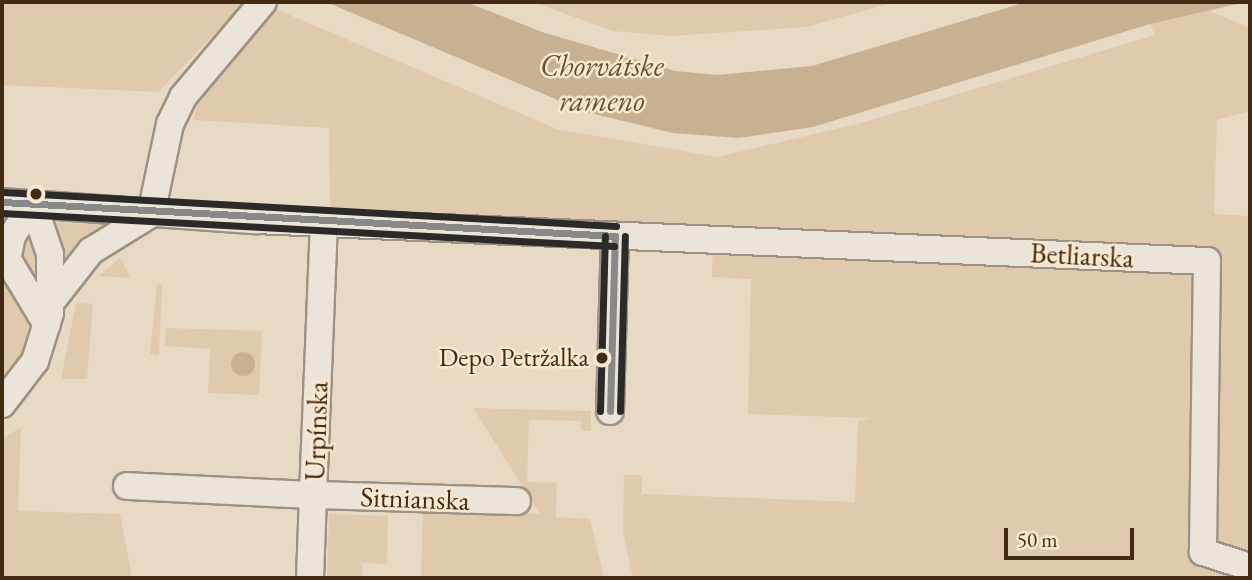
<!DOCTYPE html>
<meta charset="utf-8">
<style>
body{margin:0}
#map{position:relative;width:1252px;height:580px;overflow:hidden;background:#e8d9c4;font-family:"EB Garamond",serif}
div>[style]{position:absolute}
.green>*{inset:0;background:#dfcaad}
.water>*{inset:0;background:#c8b093}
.round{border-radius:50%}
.roads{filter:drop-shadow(2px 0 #9d9183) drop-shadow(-2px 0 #9d9183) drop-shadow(0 2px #9d9183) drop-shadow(0 -2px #9d9183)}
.minor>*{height:26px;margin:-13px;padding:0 13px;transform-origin:13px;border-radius:13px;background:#ebe4d9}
.bus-1>*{height:7px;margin:-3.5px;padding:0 3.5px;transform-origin:3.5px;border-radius:3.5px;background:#898989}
.bus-2>*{height:7px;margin:-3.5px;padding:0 3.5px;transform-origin:3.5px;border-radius:3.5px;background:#2b2a29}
.bus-3>*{height:7px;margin:-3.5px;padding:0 3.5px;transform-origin:3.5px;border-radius:3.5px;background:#2b2a29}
.dots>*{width:19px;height:19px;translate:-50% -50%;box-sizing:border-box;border:4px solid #fae8cf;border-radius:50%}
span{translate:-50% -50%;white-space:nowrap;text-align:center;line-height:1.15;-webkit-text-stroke:5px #fae8cf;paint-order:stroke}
.bus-label{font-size:26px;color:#432a14}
.right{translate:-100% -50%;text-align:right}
.street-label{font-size:28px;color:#432a14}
.water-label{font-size:30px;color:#674d34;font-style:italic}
.frame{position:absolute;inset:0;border:4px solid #432a14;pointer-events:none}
.scale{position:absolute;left:1004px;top:528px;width:130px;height:32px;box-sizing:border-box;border:4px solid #432a14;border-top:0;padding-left:9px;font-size:21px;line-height:24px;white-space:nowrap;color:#432a14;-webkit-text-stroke:5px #fae8cf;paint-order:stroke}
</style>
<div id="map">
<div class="green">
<div style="clip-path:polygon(2px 2px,246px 2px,158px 92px,2px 85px)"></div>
<div style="clip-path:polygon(533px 2px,896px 2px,806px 27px,672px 36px,613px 31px)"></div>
<div style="clip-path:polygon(271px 7px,557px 129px,717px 157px,865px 122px,1155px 35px,1150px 24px,1207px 10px,1250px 28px,1250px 111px,1217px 120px,1214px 214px,1250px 216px,1250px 578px,633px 578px,623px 532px,624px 475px,642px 475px,642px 494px,855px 502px,858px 421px,870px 418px,748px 414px,751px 279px,712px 277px,713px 228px,330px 207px,329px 128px,193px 120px,203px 83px)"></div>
<div style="clip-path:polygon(31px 221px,46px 306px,20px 263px)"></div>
<div style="clip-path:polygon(48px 222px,112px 225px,57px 280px)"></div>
<div style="clip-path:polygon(121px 258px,130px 278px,99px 276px,120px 258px)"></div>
<div style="clip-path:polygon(2px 261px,31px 306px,22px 368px,2px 390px)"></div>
<div style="clip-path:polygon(157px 284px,162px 284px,159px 355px,150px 354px)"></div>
<div style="clip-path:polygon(76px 303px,93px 304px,87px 379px,61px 379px)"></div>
<div style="clip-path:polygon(166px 328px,262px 331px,259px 395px,208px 393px,210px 349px,165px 346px)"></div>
<div style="clip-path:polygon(473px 408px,591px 411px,591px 431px,581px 431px,581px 421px,529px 420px,527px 482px,557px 483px,556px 517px,590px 519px,604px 578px,421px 578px,423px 509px,540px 514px)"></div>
<div style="clip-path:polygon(21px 427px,18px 511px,120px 514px,132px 578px,2px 578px,2px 439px)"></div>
<div style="clip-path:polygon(329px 514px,388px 516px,387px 564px,363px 563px,362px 578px,327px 578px)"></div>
</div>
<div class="water">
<div style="clip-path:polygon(326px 2px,466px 2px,542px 32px,675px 71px,718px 75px,812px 66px,1026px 2px,1246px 2px,1150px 24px,813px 127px,739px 138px,673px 133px,586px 112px)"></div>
<div class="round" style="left:231px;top:352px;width:24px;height:24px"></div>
</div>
<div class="roads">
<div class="minor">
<div style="left:2px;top:202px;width:255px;rotate:4.1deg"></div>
<div style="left:256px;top:220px;width:952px;rotate:2.47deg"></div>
<div style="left:1207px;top:261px;width:291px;rotate:90.8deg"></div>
<div style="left:1203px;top:552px;width:49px;rotate:17.7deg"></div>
<div style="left:151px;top:214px;width:92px;rotate:-78.1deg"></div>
<div style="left:170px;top:124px;width:30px;rotate:-64deg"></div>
<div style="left:183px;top:97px;width:124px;rotate:-49.9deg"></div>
<div style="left:2px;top:250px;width:87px;rotate:59deg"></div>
<div style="left:8px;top:256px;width:20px;rotate:-79deg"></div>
<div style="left:12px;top:236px;width:38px;rotate:-57deg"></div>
<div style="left:51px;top:302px;width:65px;rotate:-51.9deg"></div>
<div style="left:91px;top:251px;width:70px;rotate:-31.7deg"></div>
<div style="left:2px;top:404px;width:54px;rotate:-52.5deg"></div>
<div style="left:35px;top:361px;width:50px;rotate:-72.6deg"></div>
<div style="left:50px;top:313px;width:59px;rotate:-90deg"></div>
<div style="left:50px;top:254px;width:53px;rotate:-108.8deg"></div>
<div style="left:610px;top:411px;width:175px;rotate:-88.4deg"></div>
<div style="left:127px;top:486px;width:186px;rotate:2.8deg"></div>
<div style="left:313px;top:495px;width:272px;rotate:-87.7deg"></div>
<div style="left:310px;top:578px;width:83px;rotate:-87.9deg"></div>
<div style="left:313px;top:495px;width:204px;rotate:1.7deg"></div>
</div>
</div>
<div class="bus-1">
<div style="left:2px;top:202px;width:614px;rotate:3.17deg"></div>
<div style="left:610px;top:411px;width:175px;rotate:-88.4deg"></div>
</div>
<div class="bus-2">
<div style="left:2px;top:213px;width:613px;rotate:3.09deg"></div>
<div style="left:620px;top:411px;width:175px;rotate:-88.4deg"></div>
</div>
<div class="bus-3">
<div style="left:3px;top:192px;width:614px;rotate:3.17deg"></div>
<div style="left:600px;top:411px;width:175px;rotate:-88.4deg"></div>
</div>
<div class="dots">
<div style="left:36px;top:194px;background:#432a14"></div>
<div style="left:602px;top:358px;background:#432a14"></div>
</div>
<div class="bus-label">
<span class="right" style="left:589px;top:358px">Depo Petržalka</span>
</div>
<div class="street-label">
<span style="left:1082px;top:255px;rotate:3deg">Betliarska</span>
<span style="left:316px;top:431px;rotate:-88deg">Urpínska</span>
<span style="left:415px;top:498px;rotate:2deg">Sitnianska</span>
</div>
<div class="water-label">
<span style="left:602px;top:83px">Chorvátske<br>rameno</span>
</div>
<div class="frame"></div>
<div class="scale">50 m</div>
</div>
